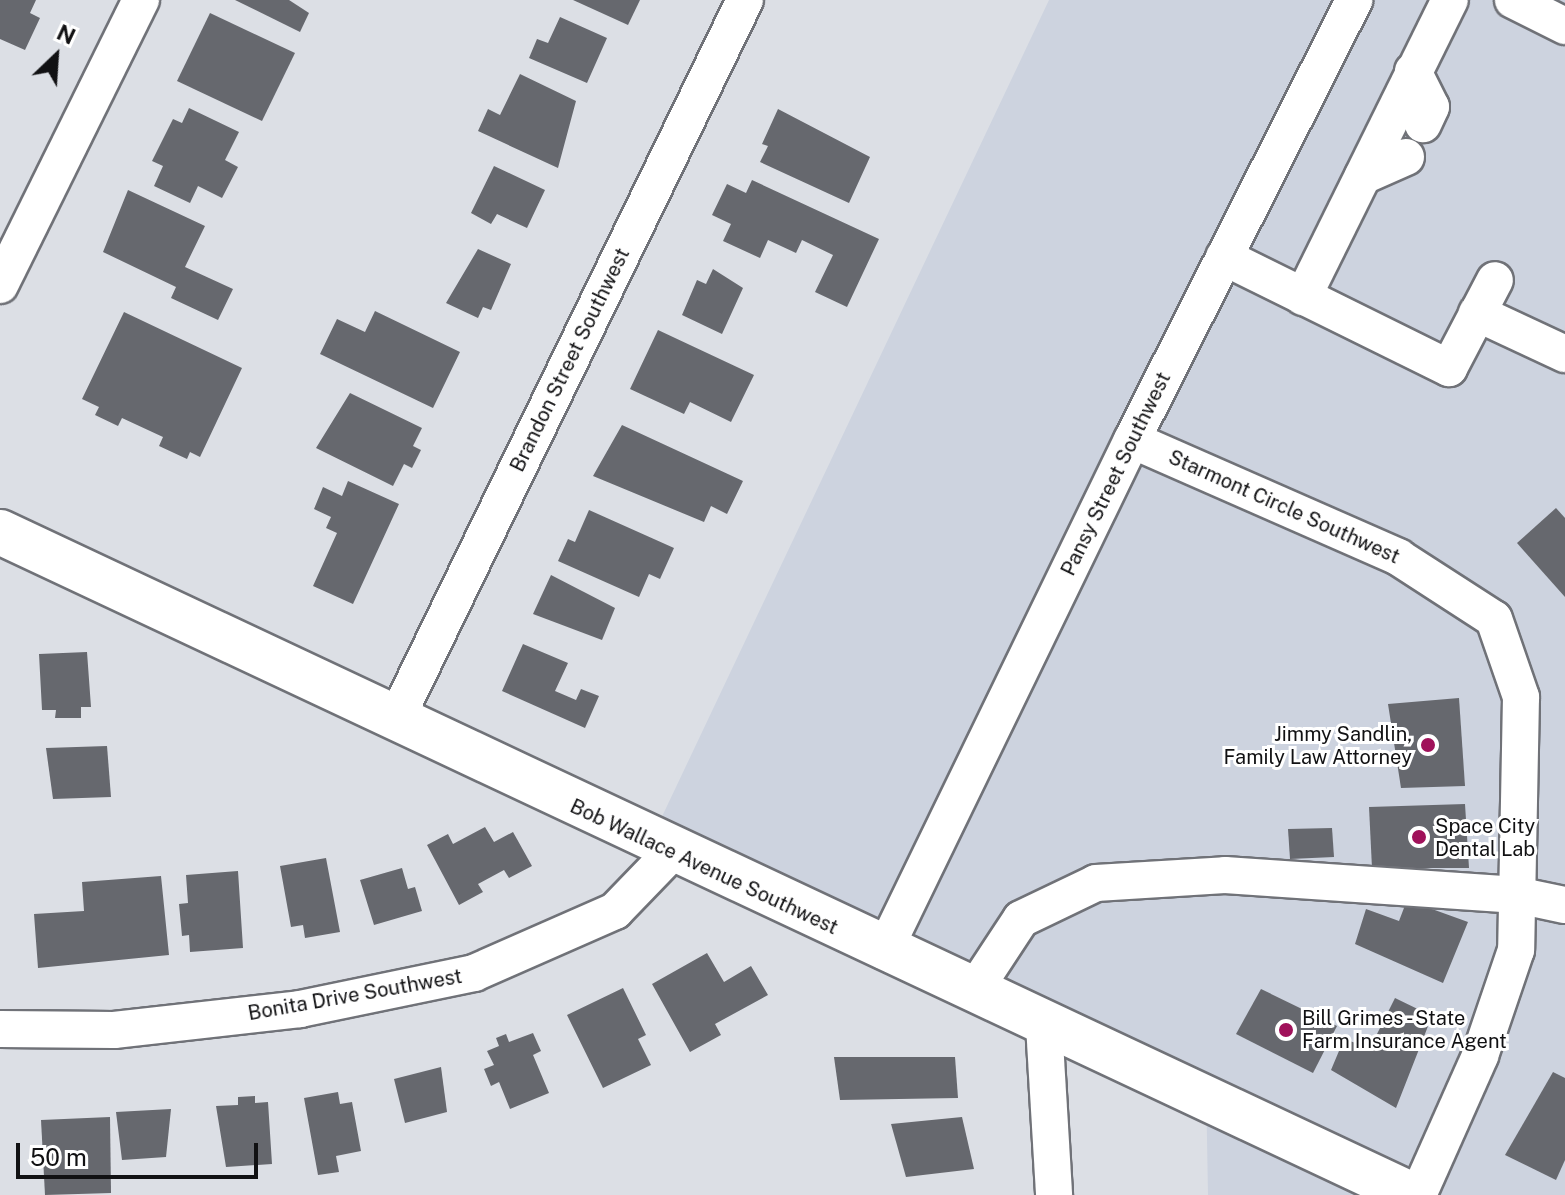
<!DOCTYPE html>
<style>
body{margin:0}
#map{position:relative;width:1565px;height:1195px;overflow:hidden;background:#dcdfe5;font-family:"Public Sans",sans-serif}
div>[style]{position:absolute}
.built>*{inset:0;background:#cdd3df}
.building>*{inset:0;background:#66686e}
.roads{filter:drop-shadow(2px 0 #707278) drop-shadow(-2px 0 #707278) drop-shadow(0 2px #707278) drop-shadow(0 -2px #707278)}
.minor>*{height:36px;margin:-18px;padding:0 18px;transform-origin:18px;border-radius:18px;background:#fff}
.major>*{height:44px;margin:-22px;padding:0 22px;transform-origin:22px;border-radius:22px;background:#fff}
.dots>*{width:22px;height:22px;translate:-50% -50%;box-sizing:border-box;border:4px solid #fff;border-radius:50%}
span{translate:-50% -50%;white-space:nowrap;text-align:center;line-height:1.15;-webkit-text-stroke:6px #fff;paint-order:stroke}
.street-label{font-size:20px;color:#111113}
.poi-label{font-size:20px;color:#111113}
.right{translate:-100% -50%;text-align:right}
.left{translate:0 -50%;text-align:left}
.north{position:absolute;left:16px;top:16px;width:80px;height:80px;-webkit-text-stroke:6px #fff;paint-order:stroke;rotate:25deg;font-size:22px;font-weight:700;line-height:32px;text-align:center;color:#111113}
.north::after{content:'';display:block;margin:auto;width:28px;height:36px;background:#111113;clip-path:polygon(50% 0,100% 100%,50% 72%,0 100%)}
.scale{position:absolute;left:16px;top:1143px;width:242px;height:36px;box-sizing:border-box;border:4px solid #111113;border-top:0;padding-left:10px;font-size:24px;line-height:28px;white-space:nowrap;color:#111113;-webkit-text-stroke:6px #fff;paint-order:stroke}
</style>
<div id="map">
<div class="built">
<div style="clip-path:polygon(1049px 0,1565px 0,1565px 1195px,1208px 1195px,1206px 1083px,658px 825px)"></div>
</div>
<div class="building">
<div style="clip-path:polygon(0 0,36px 0,30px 13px,40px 18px,25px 50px,0 39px)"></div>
<div style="clip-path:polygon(235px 0,289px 0,309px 13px,300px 32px)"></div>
<div style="clip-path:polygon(573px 0,640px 0,628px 25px)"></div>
<div style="clip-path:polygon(210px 13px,295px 53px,262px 121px,177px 81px)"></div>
<div style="clip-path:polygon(560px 17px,607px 38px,587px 83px,529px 58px,537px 39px,548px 43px)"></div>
<div style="clip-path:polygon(520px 74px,576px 101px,558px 168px,478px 131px,488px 109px,500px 115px)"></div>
<div style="clip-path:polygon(189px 108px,239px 132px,225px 160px,238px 167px,222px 198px,198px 186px,190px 203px,154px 186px,163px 166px,152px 161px,173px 119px,182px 123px)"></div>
<div style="clip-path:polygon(778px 109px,870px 157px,849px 203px,760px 162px,768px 146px,762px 144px)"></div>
<div style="clip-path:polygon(494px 166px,545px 190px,527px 228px,497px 214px,491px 224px,471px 213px)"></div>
<div style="clip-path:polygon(752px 180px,879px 239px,847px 307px,815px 292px,833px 255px,802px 240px,796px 253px,768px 240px,760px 258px,723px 241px,731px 224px,712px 215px,727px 184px,746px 193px)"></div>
<div style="clip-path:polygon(128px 190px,205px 226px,185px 267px,233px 289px,218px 320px,171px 298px,176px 287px,103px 252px)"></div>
<div style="clip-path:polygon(478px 249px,511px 264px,491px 310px,483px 307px,478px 318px,446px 303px)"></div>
<div style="clip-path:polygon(713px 269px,743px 288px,722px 334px,682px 315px,697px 280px,706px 284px)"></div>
<div style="clip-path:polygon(375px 311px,460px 352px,433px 408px,320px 354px,337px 319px,365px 332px)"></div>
<div style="clip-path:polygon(124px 312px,242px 368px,200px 457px,190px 452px,187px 459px,159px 446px,163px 437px,122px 418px,118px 426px,95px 415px,99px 407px,82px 399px)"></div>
<div style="clip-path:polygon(658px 330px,754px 375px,731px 422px,690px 402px,684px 414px,630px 389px)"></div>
<div style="clip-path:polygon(350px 393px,422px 428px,413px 446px,421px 450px,412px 468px,404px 464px,393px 486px,316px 448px)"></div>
<div style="clip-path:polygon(622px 425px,743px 481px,727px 514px,711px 506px,704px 522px,593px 476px)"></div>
<div style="clip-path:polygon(348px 481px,399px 504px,353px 604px,313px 586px,337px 533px,326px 528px,331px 517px,314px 509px,323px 487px,342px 496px)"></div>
<div style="clip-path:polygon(1556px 508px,1565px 518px,1565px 597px,1517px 543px)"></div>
<div style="clip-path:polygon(589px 510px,674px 548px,660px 579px,649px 574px,639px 597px,558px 561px,568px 539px,575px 542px)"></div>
<div style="clip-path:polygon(551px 575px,615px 608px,602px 640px,533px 614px)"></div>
<div style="clip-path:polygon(523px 644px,568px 663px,555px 691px,576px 700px,581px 689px,599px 696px,585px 728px,502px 691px)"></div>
<div style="clip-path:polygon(87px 652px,91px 707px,81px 707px,81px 718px,55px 718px,56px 710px,42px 710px,39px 654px)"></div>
<div style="clip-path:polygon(1459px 698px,1465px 786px,1401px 788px,1388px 704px)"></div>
<div style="clip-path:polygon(107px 746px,111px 797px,53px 799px,46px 748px)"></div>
<div style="clip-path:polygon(1465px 804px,1469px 868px,1372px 868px,1369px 807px)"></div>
<div style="clip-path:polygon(485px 827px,494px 842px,513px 832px,532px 866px,509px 878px,504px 870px,478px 884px,483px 892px,459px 905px,427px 845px,448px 834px,453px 844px)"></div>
<div style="clip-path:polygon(1332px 828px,1334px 857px,1290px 859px,1288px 829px)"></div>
<div style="clip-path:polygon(326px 858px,340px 932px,305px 938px,303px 925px,291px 927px,280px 866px)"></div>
<div style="clip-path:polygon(402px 868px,408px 889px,415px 887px,422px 911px,374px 925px,360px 880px)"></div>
<div style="clip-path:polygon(238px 871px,243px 948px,190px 952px,189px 935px,182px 936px,179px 904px,188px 903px,186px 875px)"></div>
<div style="clip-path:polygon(161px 876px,169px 955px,38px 968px,34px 914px,84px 911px,82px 882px)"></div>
<div style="clip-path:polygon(1407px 900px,1468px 922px,1443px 983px,1355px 944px,1366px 909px,1399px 921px)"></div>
<div style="clip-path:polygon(707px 953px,724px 982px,751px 966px,768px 995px,715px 1024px,721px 1035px,690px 1052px,652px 984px)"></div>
<div style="clip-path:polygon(623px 988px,646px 1035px,638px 1039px,651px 1065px,603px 1088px,567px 1015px)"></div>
<div style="clip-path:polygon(1261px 989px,1337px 1026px,1313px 1073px,1236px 1034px)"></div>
<div style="clip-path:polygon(1395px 998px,1432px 1016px,1396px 1108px,1331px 1070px,1344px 1039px,1370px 1048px)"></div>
<div style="clip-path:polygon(533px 1033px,541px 1051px,533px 1055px,549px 1093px,510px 1109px,499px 1082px,491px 1086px,484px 1069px,494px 1065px,487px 1051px,499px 1046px,496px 1038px,506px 1034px,509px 1042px)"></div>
<div style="clip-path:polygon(834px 1057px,955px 1057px,958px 1098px,840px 1100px)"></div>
<div style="clip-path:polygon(441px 1067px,447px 1112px,405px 1123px,394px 1079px)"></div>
<div style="clip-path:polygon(1553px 1072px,1565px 1078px,1565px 1160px,1556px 1180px,1505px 1155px)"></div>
<div style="clip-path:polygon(338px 1092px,340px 1104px,352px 1102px,361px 1151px,336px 1156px,339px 1172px,318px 1175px,304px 1098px)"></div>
<div style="clip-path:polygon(255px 1096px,255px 1103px,268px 1102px,272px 1164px,226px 1167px,216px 1106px,238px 1105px,238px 1097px)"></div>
<div style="clip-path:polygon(171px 1109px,166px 1157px,122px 1160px,116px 1112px)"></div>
<div style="clip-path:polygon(110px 1117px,111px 1193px,45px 1195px,41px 1120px)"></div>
<div style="clip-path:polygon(962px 1117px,974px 1169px,906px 1177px,891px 1124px)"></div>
</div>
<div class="roads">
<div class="minor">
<div style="left:1513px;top:0;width:58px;rotate:26.6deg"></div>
<div style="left:1413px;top:71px;width:40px;rotate:63.4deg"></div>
<div style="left:1431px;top:107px;width:19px;rotate:115deg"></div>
<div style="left:1363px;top:176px;width:47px;rotate:-23.8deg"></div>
<div style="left:1224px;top:257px;width:251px;rotate:26.3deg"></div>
<div style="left:1449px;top:368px;width:99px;rotate:-62.4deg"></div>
<div style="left:0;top:285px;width:318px;rotate:-63.7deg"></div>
<div style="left:1303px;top:297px;width:331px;rotate:-63.7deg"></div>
<div style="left:1477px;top:313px;width:97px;rotate:25deg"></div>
<div style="left:1132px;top:440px;width:291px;rotate:23.7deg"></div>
<div style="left:1398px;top:557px;width:114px;rotate:32.9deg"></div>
<div style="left:1494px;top:619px;width:83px;rotate:70.9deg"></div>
<div style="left:1521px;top:697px;width:253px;rotate:91.1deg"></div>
<div style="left:1516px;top:950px;width:112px;rotate:108.8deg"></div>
<div style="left:1480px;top:1056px;width:152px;rotate:114deg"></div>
<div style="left:395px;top:721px;width:801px;rotate:-64.11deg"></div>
<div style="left:884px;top:951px;width:568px;rotate:-64.11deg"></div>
<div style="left:1132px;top:440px;width:493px;rotate:-63.2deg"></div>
<div style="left:973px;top:992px;width:87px;rotate:-56.7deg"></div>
<div style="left:1021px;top:919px;width:83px;rotate:-25.6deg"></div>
<div style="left:1096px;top:883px;width:129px;rotate:-3.5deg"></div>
<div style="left:1225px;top:875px;width:293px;rotate:3.9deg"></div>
<div style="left:1517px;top:895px;width:49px;rotate:11.8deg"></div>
<div style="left:1044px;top:1025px;width:170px;rotate:86.6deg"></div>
<div style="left:0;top:1029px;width:114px;rotate:0.5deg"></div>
<div style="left:114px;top:1030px;width:187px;rotate:-6.4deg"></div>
<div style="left:300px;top:1009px;width:178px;rotate:-11.7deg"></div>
<div style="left:474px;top:973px;width:154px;rotate:-23.7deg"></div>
<div style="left:615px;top:911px;width:82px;rotate:-46deg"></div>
</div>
<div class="major">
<div style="left:0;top:532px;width:1560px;rotate:25.15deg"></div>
</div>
</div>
<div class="dots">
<div style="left:1428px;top:745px;background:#a0115a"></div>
<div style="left:1419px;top:837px;background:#a0115a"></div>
<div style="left:1286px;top:1030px;background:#a0115a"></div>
</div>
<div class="street-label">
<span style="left:570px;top:360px;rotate:-64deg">Brandon Street Southwest</span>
<span style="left:1116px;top:474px;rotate:-64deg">Pansy Street Southwest</span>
<span style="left:1284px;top:507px;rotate:24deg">Starmont Circle Southwest</span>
<span style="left:704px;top:867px;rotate:25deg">Bob Wallace Avenue Southwest</span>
<span style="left:355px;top:995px;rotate:-10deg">Bonita Drive Southwest</span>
</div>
<div class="poi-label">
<span class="right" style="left:1412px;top:746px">Jimmy Sandlin,<br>Family Law Attorney</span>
<span class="left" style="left:1435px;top:838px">Space City<br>Dental Lab</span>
<span class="left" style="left:1302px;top:1030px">Bill Grimes - State<br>Farm Insurance Agent</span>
</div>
<div class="north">N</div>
<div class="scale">50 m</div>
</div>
